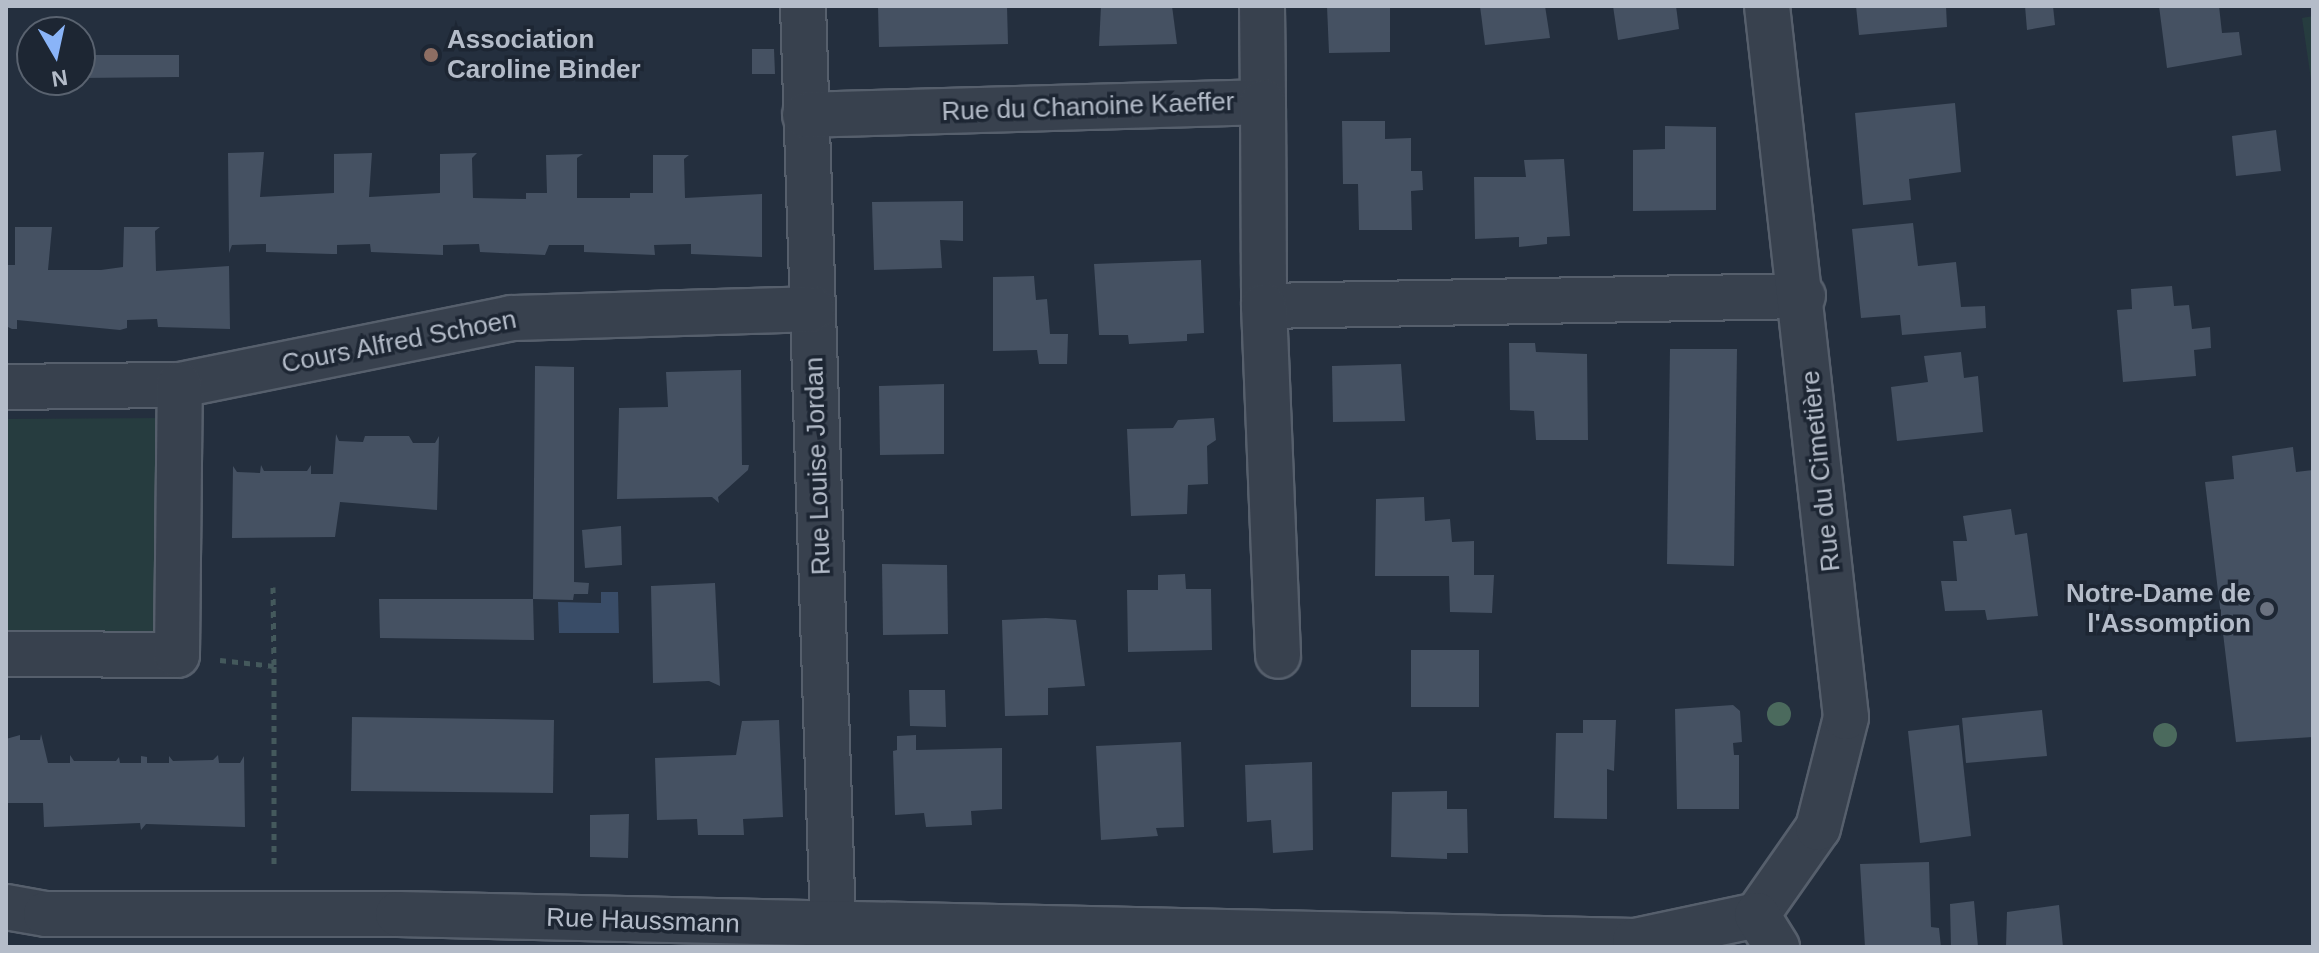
<!DOCTYPE html>
<meta charset="utf-8">
<style>
body{margin:0}
#map{position:relative;width:2319px;height:953px;overflow:hidden;background:#242f3e;font-family:Helvetica,sans-serif}
div>[style]{position:absolute}
.green>*{inset:0;background:#263c3f}
.water>*{inset:0;background:#394c67}
.building>*{inset:0;background:#455162}
.path>*{height:5px;margin-top:-2.5px;transform-origin:0;background:repeating-linear-gradient(90deg,#44595c 0 6px,transparent 0 12px)}
.roads{filter:drop-shadow(2px 0 #565f6c) drop-shadow(-2px 0 #565f6c) drop-shadow(0 2px #565f6c) drop-shadow(0 -2px #565f6c)}
.minor>*{height:44px;margin:-22px;padding:0 22px;transform-origin:22px;border-radius:22px;background:#38414e}
.trees>*{width:24px;height:24px;margin:-12px;border-radius:50%;background:#4b6a5d}
.dots>*{width:22px;height:22px;translate:-50% -50%;box-sizing:border-box;border:4px solid #1d2633;border-radius:50%}
span{translate:-50% -50%;white-space:nowrap;text-align:center;line-height:1.15;-webkit-text-stroke:7px #1d2633;paint-order:stroke}
.poi-label{font-size:26px;color:#b4bcc9;font-weight:700}
.left{translate:0 -50%;text-align:left}
.right{translate:-100% -50%;text-align:right}
.street-label{font-size:26px;color:#b4bcc9}
.frame{position:absolute;inset:0;border:8px solid #b4bcc9;pointer-events:none}
.north{position:absolute;left:16px;top:16px;width:80px;height:80px;box-sizing:border-box;background:#1d2633;border:2px solid #59626f;border-radius:50%;rotate:171deg;font-size:22px;font-weight:700;line-height:32px;text-align:center;color:#b4bcc9}
.north::after{content:'';display:block;margin:auto;width:28px;height:36px;background:#8ab4f8;clip-path:polygon(50% 0,100% 100%,50% 72%,0 100%)}
</style>
<div id="map">
<div class="green">
<div style="clip-path:polygon(2313px 16px,2313px 93px,2302px 18px)"></div>
<div style="clip-path:polygon(165px 418px,161px 633px,6px 632px,6px 419px)"></div>
</div>
<div class="water">
<div style="clip-path:polygon(601px 592px,618px 592px,619px 633px,559px 633px,558px 602px,601px 603px)"></div>
</div>
<div class="building">
<div style="clip-path:polygon(878px 6px,1007px 6px,1008px 44px,879px 47px)"></div>
<div style="clip-path:polygon(1101px 6px,1172px 6px,1177px 44px,1099px 46px)"></div>
<div style="clip-path:polygon(1327px 6px,1390px 6px,1390px 52px,1329px 53px)"></div>
<div style="clip-path:polygon(1480px 6px,1545px 6px,1550px 38px,1485px 45px)"></div>
<div style="clip-path:polygon(1613px 6px,1676px 6px,1679px 29px,1618px 40px)"></div>
<div style="clip-path:polygon(1856px 6px,1946px 6px,1947px 27px,1859px 35px)"></div>
<div style="clip-path:polygon(2025px 6px,2053px 6px,2055px 25px,2027px 30px)"></div>
<div style="clip-path:polygon(2159px 6px,2219px 6px,2222px 33px,2239px 32px,2242px 55px,2167px 68px)"></div>
<div style="clip-path:polygon(752px 49px,774px 49px,775px 74px,752px 74px)"></div>
<div style="clip-path:polygon(80px 55px,179px 55px,179px 77px,80px 78px)"></div>
<div style="clip-path:polygon(1955px 103px,1961px 172px,1909px 179px,1911px 200px,1863px 205px,1855px 113px)"></div>
<div style="clip-path:polygon(1342px 121px,1385px 121px,1385px 139px,1411px 138px,1411px 171px,1422px 171px,1423px 190px,1411px 191px,1412px 230px,1359px 230px,1358px 184px,1343px 184px)"></div>
<div style="clip-path:polygon(1665px 126px,1716px 127px,1716px 210px,1633px 211px,1633px 150px,1665px 149px)"></div>
<div style="clip-path:polygon(2276px 130px,2281px 171px,2236px 176px,2232px 136px)"></div>
<div style="clip-path:polygon(264px 152px,260px 197px,334px 193px,334px 154px,372px 153px,369px 197px,440px 193px,440px 154px,477px 153px,472px 158px,473px 198px,526px 199px,526px 193px,547px 193px,546px 155px,583px 154px,577px 158px,577px 198px,630px 198px,630px 193px,653px 193px,653px 155px,689px 155px,684px 159px,685px 198px,762px 194px,762px 257px,691px 254px,691px 244px,654px 245px,655px 255px,584px 252px,584px 245px,549px 245px,545px 255px,480px 252px,479px 244px,443px 245px,443px 255px,371px 252px,370px 244px,337px 245px,337px 254px,332px 254px,266px 252px,266px 244px,232px 245px,229px 253px,228px 153px)"></div>
<div style="clip-path:polygon(1564px 159px,1570px 236px,1547px 237px,1547px 244px,1519px 247px,1519px 237px,1475px 239px,1474px 177px,1526px 177px,1524px 160px)"></div>
<div style="clip-path:polygon(963px 201px,963px 241px,940px 240px,942px 268px,874px 270px,872px 202px)"></div>
<div style="clip-path:polygon(1913px 223px,1918px 266px,1956px 262px,1961px 307px,1985px 306px,1986px 328px,1902px 335px,1900px 315px,1861px 318px,1852px 229px)"></div>
<div style="clip-path:polygon(15px 227px,52px 227px,48px 270px,101px 270px,123px 267px,124px 227px,160px 227px,155px 231px,156px 271px,229px 266px,230px 329px,158px 327px,157px 319px,127px 320px,127px 328px,120px 330px,17px 320px,17px 329px,12px 329px,6px 326px,6px 265px,15px 265px)"></div>
<div style="clip-path:polygon(1201px 260px,1204px 333px,1187px 334px,1187px 341px,1129px 344px,1128px 335px,1099px 335px,1094px 264px)"></div>
<div style="clip-path:polygon(1034px 276px,1036px 300px,1047px 299px,1050px 334px,1068px 334px,1067px 364px,1039px 364px,1037px 350px,993px 351px,993px 277px)"></div>
<div style="clip-path:polygon(2172px 286px,2174px 306px,2189px 305px,2192px 329px,2210px 327px,2211px 348px,2194px 350px,2196px 376px,2123px 382px,2117px 310px,2132px 309px,2131px 289px)"></div>
<div style="clip-path:polygon(1509px 343px,1535px 343px,1536px 352px,1587px 354px,1588px 440px,1536px 440px,1534px 411px,1510px 410px)"></div>
<div style="clip-path:polygon(1670px 349px,1737px 349px,1734px 566px,1667px 564px)"></div>
<div style="clip-path:polygon(1961px 352px,1964px 378px,1978px 376px,1983px 432px,1897px 441px,1891px 387px,1928px 382px,1924px 356px)"></div>
<div style="clip-path:polygon(1401px 364px,1405px 421px,1333px 422px,1332px 366px)"></div>
<div style="clip-path:polygon(535px 366px,574px 367px,574px 582px,589px 583px,588px 594px,574px 594px,573px 600px,533px 599px)"></div>
<div style="clip-path:polygon(741px 370px,742px 465px,749px 465px,748px 470px,718px 497px,719px 503px,712px 497px,617px 499px,619px 408px,668px 407px,666px 372px)"></div>
<div style="clip-path:polygon(944px 384px,944px 454px,880px 455px,879px 386px)"></div>
<div style="clip-path:polygon(1214px 418px,1216px 440px,1207px 446px,1208px 484px,1188px 485px,1187px 514px,1131px 516px,1127px 429px,1173px 428px,1178px 420px)"></div>
<div style="clip-path:polygon(336px 434px,339px 441px,363px 442px,365px 436px,409px 436px,413px 443px,435px 443px,439px 436px,437px 510px,340px 502px,335px 537px,232px 538px,233px 466px,237px 472px,260px 473px,261px 465px,264px 471px,307px 471px,311px 465px,311px 474px,333px 474px)"></div>
<div style="clip-path:polygon(2293px 447px,2296px 472px,2313px 470px,2313px 737px,2236px 742px,2205px 482px,2234px 479px,2232px 456px)"></div>
<div style="clip-path:polygon(1424px 497px,1425px 521px,1450px 519px,1452px 542px,1474px 541px,1474px 575px,1494px 575px,1492px 613px,1450px 612px,1449px 576px,1375px 576px,1376px 499px)"></div>
<div style="clip-path:polygon(2011px 509px,2015px 535px,2027px 533px,2038px 616px,1987px 620px,1985px 610px,1945px 611px,1941px 581px,1957px 581px,1953px 541px,1967px 541px,1963px 516px)"></div>
<div style="clip-path:polygon(621px 526px,622px 565px,585px 568px,582px 530px)"></div>
<div style="clip-path:polygon(882px 564px,947px 565px,948px 634px,883px 635px)"></div>
<div style="clip-path:polygon(1185px 574px,1186px 589px,1211px 589px,1212px 650px,1128px 652px,1127px 590px,1158px 590px,1158px 575px)"></div>
<div style="clip-path:polygon(715px 583px,720px 686px,709px 681px,653px 683px,651px 586px)"></div>
<div style="clip-path:polygon(379px 599px,533px 599px,534px 640px,380px 638px)"></div>
<div style="clip-path:polygon(1046px 618px,1076px 620px,1085px 686px,1048px 688px,1048px 715px,1005px 716px,1002px 620px)"></div>
<div style="clip-path:polygon(1411px 650px,1479px 650px,1479px 707px,1411px 707px)"></div>
<div style="clip-path:polygon(909px 690px,945px 690px,946px 727px,910px 726px)"></div>
<div style="clip-path:polygon(1733px 705px,1740px 711px,1742px 742px,1733px 743px,1734px 755px,1739px 755px,1739px 809px,1677px 809px,1675px 709px)"></div>
<div style="clip-path:polygon(2042px 710px,2047px 756px,1966px 763px,1962px 718px)"></div>
<div style="clip-path:polygon(352px 717px,554px 720px,553px 793px,351px 791px)"></div>
<div style="clip-path:polygon(779px 720px,783px 817px,743px 819px,744px 835px,698px 835px,697px 819px,657px 820px,655px 758px,736px 755px,742px 721px)"></div>
<div style="clip-path:polygon(1583px 720px,1616px 720px,1614px 771px,1607px 769px,1607px 819px,1554px 818px,1556px 733px,1583px 733px)"></div>
<div style="clip-path:polygon(1959px 725px,1971px 836px,1920px 843px,1908px 731px)"></div>
<div style="clip-path:polygon(41px 734px,48px 763px,70px 763px,70px 755px,74px 761px,116px 761px,119px 757px,120px 763px,141px 763px,141px 756px,147px 757px,147px 763px,169px 763px,169px 756px,173px 761px,213px 760px,218px 755px,219px 763px,240px 763px,244px 756px,245px 827px,146px 824px,141px 830px,140px 823px,44px 827px,43px 803px,6px 803px,6px 739px,20px 735px,20px 740px,40px 740px)"></div>
<div style="clip-path:polygon(916px 735px,916px 750px,1002px 748px,1002px 809px,971px 811px,972px 825px,926px 827px,924px 813px,895px 815px,893px 751px,897px 750px,897px 736px)"></div>
<div style="clip-path:polygon(1181px 742px,1184px 827px,1156px 828px,1158px 836px,1101px 840px,1096px 746px)"></div>
<div style="clip-path:polygon(1312px 762px,1313px 850px,1273px 853px,1271px 820px,1247px 822px,1245px 765px)"></div>
<div style="clip-path:polygon(1447px 791px,1447px 809px,1467px 809px,1468px 853px,1447px 853px,1447px 859px,1391px 857px,1392px 792px)"></div>
<div style="clip-path:polygon(629px 814px,628px 858px,590px 857px,590px 815px)"></div>
<div style="clip-path:polygon(1929px 862px,1931px 927px,1939px 928px,1941px 947px,1865px 947px,1860px 864px)"></div>
<div style="clip-path:polygon(1974px 901px,1978px 947px,1951px 947px,1950px 904px)"></div>
<div style="clip-path:polygon(2059px 905px,2063px 947px,2006px 947px,2007px 912px)"></div>
</div>
<div class="path">
<div style="left:273px;top:587px;width:79px;rotate:89.3deg"></div>
<div style="left:220px;top:660px;width:54px;rotate:6.3deg"></div>
<div style="left:274px;top:666px;width:203px;rotate:90deg"></div>
</div>
<div class="roads">
<div class="minor">
<div style="left:803px;top:6px;width:921px;rotate:88.13deg"></div>
<div style="left:1262px;top:6px;width:96px;rotate:89.4deg"></div>
<div style="left:805px;top:115px;width:458px;rotate:-1.6deg"></div>
<div style="left:1263px;top:102px;width:204px;rotate:89.7deg"></div>
<div style="left:1264px;top:306px;width:539px;rotate:-1.06deg"></div>
<div style="left:1264px;top:306px;width:350px;rotate:87.7deg"></div>
<div style="left:6px;top:387px;width:174px;rotate:-0.7deg"></div>
<div style="left:180px;top:385px;width:338px;rotate:-11.4deg"></div>
<div style="left:511px;top:318px;width:301px;rotate:-1.7deg"></div>
<div style="left:6px;top:654px;width:171px;rotate:0.3deg"></div>
<div style="left:177px;top:655px;width:270px;rotate:-89.4deg"></div>
<div style="left:6px;top:907px;width:41px;rotate:9.9deg"></div>
<div style="left:46px;top:914px;width:352px"></div>
<div style="left:398px;top:914px;width:1237px;rotate:1.25deg"></div>
<div style="left:1635px;top:941px;width:125px;rotate:-12deg"></div>
<div style="left:1757px;top:915px;width:106px;rotate:-55deg"></div>
<div style="left:1818px;top:828px;width:114px;rotate:-75.8deg"></div>
<div style="left:1846px;top:717px;width:715px;rotate:-96.34deg"></div>
<div style="left:1757px;top:915px;width:38px;rotate:58deg"></div>
</div>
</div>
<div class="trees">
<div style="left:1779px;top:714px"></div>
<div style="left:2165px;top:735px"></div>
</div>
<div class="dots">
<div style="left:431px;top:55px;background:#8d6e63"></div>
<div style="left:2267px;top:609px;background:#6b7280"></div>
</div>
<div class="poi-label">
<span class="left" style="left:447px;top:55px">Association<br>Caroline Binder</span>
<span class="right" style="left:2251px;top:609px">Notre-Dame de<br>l'Assomption</span>
</div>
<div class="street-label">
<span style="left:1088px;top:107px;rotate:-2deg">Rue du Chanoine Kaeffer</span>
<span style="left:399px;top:342px;rotate:-11deg">Cours Alfred Schoen</span>
<span style="left:818px;top:466px;rotate:-92deg">Rue Louise Jordan</span>
<span style="left:1821px;top:471px;rotate:-96deg">Rue du Cimetière</span>
<span style="left:643px;top:921px;rotate:2deg">Rue Haussmann</span>
</div>
<div class="frame"></div>
<div class="north">N</div>
</div>
